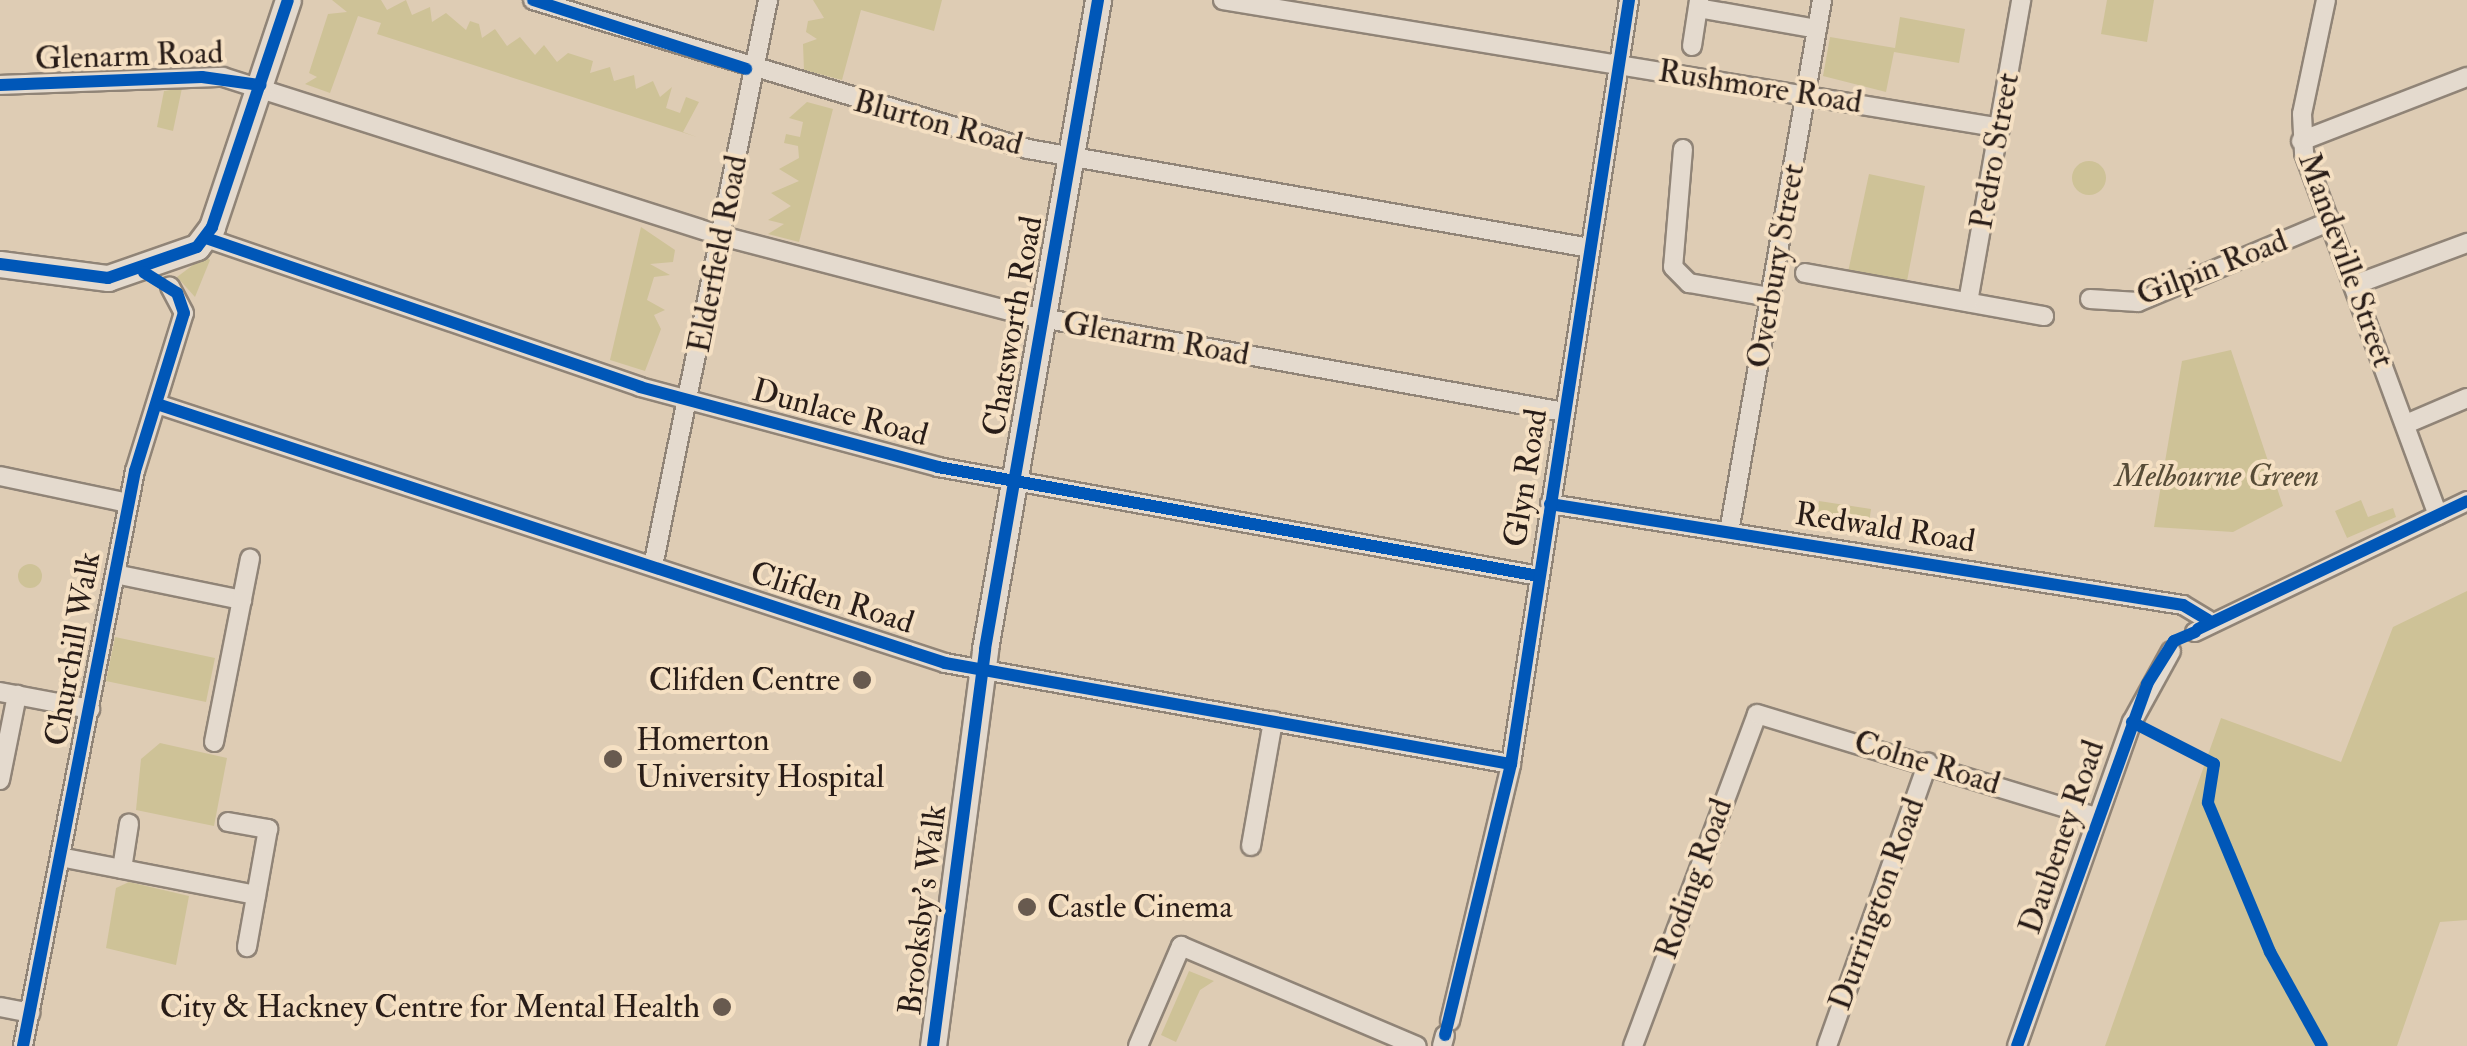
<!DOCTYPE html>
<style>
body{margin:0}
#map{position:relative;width:2467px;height:1046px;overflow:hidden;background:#deccb4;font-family:"IM FELL Double Pica",serif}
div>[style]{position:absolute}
.green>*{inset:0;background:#cec297}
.round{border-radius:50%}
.roads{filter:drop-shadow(2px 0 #908477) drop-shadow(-2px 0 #908477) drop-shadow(0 2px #908477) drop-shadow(0 -2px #908477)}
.street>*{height:18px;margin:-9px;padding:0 9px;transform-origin:9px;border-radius:9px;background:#e4dace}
.secondary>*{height:25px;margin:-12.5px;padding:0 12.5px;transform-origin:12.5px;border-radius:12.5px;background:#e4dace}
.cycleway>*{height:12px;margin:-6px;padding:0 6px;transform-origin:6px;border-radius:6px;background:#0057b8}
.dots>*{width:28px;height:28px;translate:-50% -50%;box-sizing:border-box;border:5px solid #f5e0c3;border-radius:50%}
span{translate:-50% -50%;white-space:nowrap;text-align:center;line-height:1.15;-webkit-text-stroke:8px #f5e0c3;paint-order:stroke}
.street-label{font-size:32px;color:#291d18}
.park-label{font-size:32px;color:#574c37;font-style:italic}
.poi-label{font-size:32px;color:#291d18}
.right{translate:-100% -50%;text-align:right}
.left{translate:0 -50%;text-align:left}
</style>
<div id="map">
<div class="green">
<div style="clip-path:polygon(332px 0,381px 0,387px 10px,406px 0,412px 15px,430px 7px,432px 22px,446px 13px,466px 30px,470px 21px,479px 24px,482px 38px,495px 29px,507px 46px,520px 37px,535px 55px,544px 45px,557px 62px,568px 53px,593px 61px,590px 73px,610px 67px,614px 81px,634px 75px,636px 89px,653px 81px,660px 97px,672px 87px,666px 108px,680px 113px,686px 97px,699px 102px,683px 132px,697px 137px,377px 34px,381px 23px,358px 16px,330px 93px,305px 84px,317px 77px,309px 73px,328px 14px,347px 12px)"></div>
<div style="clip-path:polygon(813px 0,942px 0,934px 31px,861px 10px,842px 80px,804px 70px,803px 44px,817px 39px,806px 32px,808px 21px,824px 18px)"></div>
<div style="clip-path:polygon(2107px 0,2154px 0,2147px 42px,2101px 34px)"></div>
<div style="clip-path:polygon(1900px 17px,1965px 29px,1959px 63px,1894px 52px,1886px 92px,1823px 76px,1830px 37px,1895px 48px)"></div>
<div style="clip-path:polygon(182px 88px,173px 131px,157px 127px,164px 91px)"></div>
<div style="clip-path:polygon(807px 102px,833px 109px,799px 242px,768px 234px,784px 224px,768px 220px,791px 206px,771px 193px,799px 181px,779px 169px,799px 158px,798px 146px,784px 143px,786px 134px,800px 137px,803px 122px,789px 118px)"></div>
<div class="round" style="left:2072px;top:161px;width:34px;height:34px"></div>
<div style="clip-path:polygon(1869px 174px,1925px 186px,1907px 281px,1848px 272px)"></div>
<div style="clip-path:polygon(641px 227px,675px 250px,673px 262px,650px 264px,670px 275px,654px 277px,647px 300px,665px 310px,654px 315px,661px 329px,645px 371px,610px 360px)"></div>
<div style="clip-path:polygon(205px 256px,210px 260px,195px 297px,177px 277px)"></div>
<div style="clip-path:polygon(2231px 350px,2283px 506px,2233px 532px,2154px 527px,2182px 361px)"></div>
<div style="clip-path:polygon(2361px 500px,2368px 517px,2393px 508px,2396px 517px,2347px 538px,2335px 511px)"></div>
<div style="clip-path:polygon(1819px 501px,1871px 509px,1868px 531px,1816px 523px)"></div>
<div class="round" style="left:18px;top:564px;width:24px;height:24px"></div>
<div style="clip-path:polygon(2467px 591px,2467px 920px,2440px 922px,2397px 1046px,2105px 1046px,2221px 718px,2341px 762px,2393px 627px)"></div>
<div style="clip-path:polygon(115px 637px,215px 658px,206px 702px,106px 681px)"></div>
<div style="clip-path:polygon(160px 743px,227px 758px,214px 826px,136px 810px,141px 759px)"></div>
<div style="clip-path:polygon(129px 882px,189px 896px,176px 965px,106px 948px,116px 888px)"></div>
<div style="clip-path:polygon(1189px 971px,1214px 981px,1200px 990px,1176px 1042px,1161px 1035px)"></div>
</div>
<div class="roads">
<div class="street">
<div style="left:533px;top:0;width:517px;rotate:16.75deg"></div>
<div style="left:1028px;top:149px;width:571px;rotate:9.99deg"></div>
<div style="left:1223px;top:0;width:788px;rotate:9.34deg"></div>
<div style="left:2326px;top:0;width:116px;rotate:101.9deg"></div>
<div style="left:2302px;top:114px;width:39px;rotate:87deg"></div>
<div style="left:2304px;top:153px;width:386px;rotate:69.7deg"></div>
<div style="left:1698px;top:8px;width:121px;rotate:10deg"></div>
<div style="left:1692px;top:46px;width:47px;rotate:-81.3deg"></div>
<div style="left:0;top:85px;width:223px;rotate:-2.1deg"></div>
<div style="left:223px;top:77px;width:524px;rotate:17.67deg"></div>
<div style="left:722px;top:236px;width:313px;rotate:14.6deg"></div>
<div style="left:1025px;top:315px;width:548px;rotate:10.2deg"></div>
<div style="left:2301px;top:141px;width:178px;rotate:-21.1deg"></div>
<div style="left:1683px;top:149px;width:118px;rotate:94.8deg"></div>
<div style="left:1673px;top:267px;width:23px;rotate:45deg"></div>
<div style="left:1689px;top:283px;width:81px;rotate:9.9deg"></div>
<div style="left:206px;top:238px;width:459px;rotate:18.9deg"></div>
<div style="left:640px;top:387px;width:309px;rotate:15deg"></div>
<div style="left:938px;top:467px;width:611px;rotate:10.28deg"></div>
<div style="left:1805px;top:273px;width:243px;rotate:10.2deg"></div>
<div style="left:2354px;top:285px;width:121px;rotate:-20.4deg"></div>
<div style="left:2090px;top:299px;width:48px;rotate:3.6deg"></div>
<div style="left:2138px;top:302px;width:209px;rotate:-22.8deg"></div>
<div style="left:1968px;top:302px;width:307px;rotate:-80deg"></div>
<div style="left:157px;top:404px;width:829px;rotate:18.19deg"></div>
<div style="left:945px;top:663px;width:575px;rotate:10.12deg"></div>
<div style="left:2406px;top:424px;width:66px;rotate:-23.1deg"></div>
<div style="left:0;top:476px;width:131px;rotate:11.9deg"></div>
<div style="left:1550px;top:504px;width:641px;rotate:9.07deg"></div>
<div style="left:2183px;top:605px;width:29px;rotate:31deg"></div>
<div style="left:1729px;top:532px;width:540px;rotate:-80.08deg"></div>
<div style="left:653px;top:566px;width:578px;rotate:-78.51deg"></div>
<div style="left:115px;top:574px;width:130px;rotate:11.6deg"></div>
<div style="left:2195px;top:632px;width:302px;rotate:-25.7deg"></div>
<div style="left:0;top:692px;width:92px;rotate:10.7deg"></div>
<div style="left:214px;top:742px;width:187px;rotate:-78.9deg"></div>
<div style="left:0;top:780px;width:87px;rotate:-78.7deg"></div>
<div style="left:228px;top:822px;width:41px;rotate:9.9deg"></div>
<div style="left:268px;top:829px;width:120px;rotate:100.1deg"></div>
<div style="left:1251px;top:846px;width:127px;rotate:-80deg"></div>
<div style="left:60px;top:857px;width:200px;rotate:11deg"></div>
<div style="left:122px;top:869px;width:46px;rotate:-81.2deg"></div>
<div style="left:0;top:1007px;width:31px;rotate:11deg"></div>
<div style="left:1450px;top:1021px;width:264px;rotate:-76.6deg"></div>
<div style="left:1511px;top:764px;width:773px;rotate:-81.22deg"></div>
<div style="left:23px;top:1046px;width:586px;rotate:-78.98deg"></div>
<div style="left:135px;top:471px;width:165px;rotate:-72.8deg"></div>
<div style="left:184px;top:313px;width:30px;rotate:-118deg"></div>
<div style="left:1138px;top:1046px;width:109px;rotate:-66.7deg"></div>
<div style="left:1181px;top:946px;width:256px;rotate:23deg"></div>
<div style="left:1442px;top:1046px;width:11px;rotate:-75deg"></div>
<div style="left:1633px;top:1046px;width:354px;rotate:-69.5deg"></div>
<div style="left:1757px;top:714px;width:355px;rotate:16.9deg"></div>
<div style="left:1827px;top:1046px;width:301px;rotate:-70.4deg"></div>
<div style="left:2017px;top:1046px;width:344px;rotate:-70.5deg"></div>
<div style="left:2132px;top:722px;width:81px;rotate:-61.2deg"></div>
</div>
<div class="secondary">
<div style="left:0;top:264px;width:109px;rotate:7.4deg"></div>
<div style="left:108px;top:278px;width:94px;rotate:-19.2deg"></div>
<div style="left:197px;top:247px;width:25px;rotate:-53deg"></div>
<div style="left:212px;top:227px;width:239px;rotate:-71.5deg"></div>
<div style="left:933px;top:1046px;width:400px;rotate:-82.5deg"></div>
<div style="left:985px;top:649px;width:659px;rotate:-80.12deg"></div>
</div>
</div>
<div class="cycleway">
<div style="left:533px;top:0;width:224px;rotate:17.9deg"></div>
<div style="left:0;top:85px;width:202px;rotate:-2.3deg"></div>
<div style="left:202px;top:77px;width:59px;rotate:7.9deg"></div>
<div style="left:206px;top:238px;width:459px;rotate:18.9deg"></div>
<div style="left:640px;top:387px;width:309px;rotate:15deg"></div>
<div style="left:938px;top:467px;width:611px;rotate:10.28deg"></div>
<div style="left:0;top:264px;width:109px;rotate:7.4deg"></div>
<div style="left:108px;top:278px;width:94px;rotate:-19.2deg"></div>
<div style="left:197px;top:247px;width:25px;rotate:-53deg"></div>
<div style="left:212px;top:227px;width:239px;rotate:-71.5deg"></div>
<div style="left:157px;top:404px;width:829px;rotate:18.19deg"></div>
<div style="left:945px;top:663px;width:575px;rotate:10.12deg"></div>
<div style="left:1550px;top:504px;width:641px;rotate:9.07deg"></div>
<div style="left:2183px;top:605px;width:29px;rotate:31deg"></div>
<div style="left:2198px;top:629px;width:298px;rotate:-25.4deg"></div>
<div style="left:2132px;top:722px;width:92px;rotate:27.1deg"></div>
<div style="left:2214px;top:764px;width:39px;rotate:99deg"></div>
<div style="left:2208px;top:803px;width:161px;rotate:67.4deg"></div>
<div style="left:2270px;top:952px;width:107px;rotate:61deg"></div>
<div style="left:1445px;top:1035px;width:279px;rotate:-76.3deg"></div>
<div style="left:1511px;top:764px;width:773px;rotate:-81.22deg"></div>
<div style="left:23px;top:1046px;width:586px;rotate:-78.98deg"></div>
<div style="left:135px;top:471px;width:165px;rotate:-72.8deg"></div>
<div style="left:184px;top:313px;width:21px;rotate:-109deg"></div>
<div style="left:177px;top:293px;width:39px;rotate:-148deg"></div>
<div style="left:933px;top:1046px;width:400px;rotate:-82.5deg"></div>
<div style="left:985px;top:649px;width:659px;rotate:-80.12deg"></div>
<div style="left:2017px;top:1046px;width:385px;rotate:-70.2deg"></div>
<div style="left:2147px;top:684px;width:51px;rotate:-57.9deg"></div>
<div style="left:2174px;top:641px;width:23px;rotate:-23deg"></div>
</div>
<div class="dots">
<div style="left:862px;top:680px;background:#685a4f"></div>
<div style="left:613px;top:759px;background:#685a4f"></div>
<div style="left:1027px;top:907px;background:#685a4f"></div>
<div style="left:722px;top:1007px;background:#685a4f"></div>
</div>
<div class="street-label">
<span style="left:129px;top:56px;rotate:-2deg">Glenarm Road</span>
<span style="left:1760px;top:87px;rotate:9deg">Rushmore Road</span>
<span style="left:938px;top:123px;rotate:15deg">Blurton Road</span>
<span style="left:1995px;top:151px;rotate:-80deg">Pedro Street</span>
<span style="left:718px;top:254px;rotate:-79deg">Elderfield Road</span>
<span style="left:2346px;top:260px;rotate:70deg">Mandeville Street</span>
<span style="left:1776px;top:266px;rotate:-80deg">Overbury Street</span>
<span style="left:2212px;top:268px;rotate:-21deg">Gilpin Road</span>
<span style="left:1013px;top:326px;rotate:-80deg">Chatsworth Road</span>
<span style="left:1156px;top:339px;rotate:10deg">Glenarm Road</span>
<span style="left:840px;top:413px;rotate:15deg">Dunlace Road</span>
<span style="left:1526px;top:478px;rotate:-81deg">Glyn Road</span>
<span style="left:1885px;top:528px;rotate:9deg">Redwald Road</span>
<span style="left:832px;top:598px;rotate:18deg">Clifden Road</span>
<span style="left:73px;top:649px;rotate:-80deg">Churchill Walk</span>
<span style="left:1927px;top:763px;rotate:17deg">Colne Road</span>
<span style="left:2062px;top:837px;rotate:-71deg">Daubeney Road</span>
<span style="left:1694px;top:879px;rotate:-70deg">Roding Road</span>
<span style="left:1877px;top:904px;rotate:-70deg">Durrington Road</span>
<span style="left:923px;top:910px;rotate:-83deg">Brooksby's Walk</span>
</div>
<div class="park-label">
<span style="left:2217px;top:476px">Melbourne Green</span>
</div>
<div class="poi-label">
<span class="right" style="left:840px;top:680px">Clifden Centre</span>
<span class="left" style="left:636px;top:759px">Homerton<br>University Hospital</span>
<span class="left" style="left:1047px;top:907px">Castle Cinema</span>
<span class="right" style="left:700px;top:1007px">City &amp; Hackney Centre for Mental Health</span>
</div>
</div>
